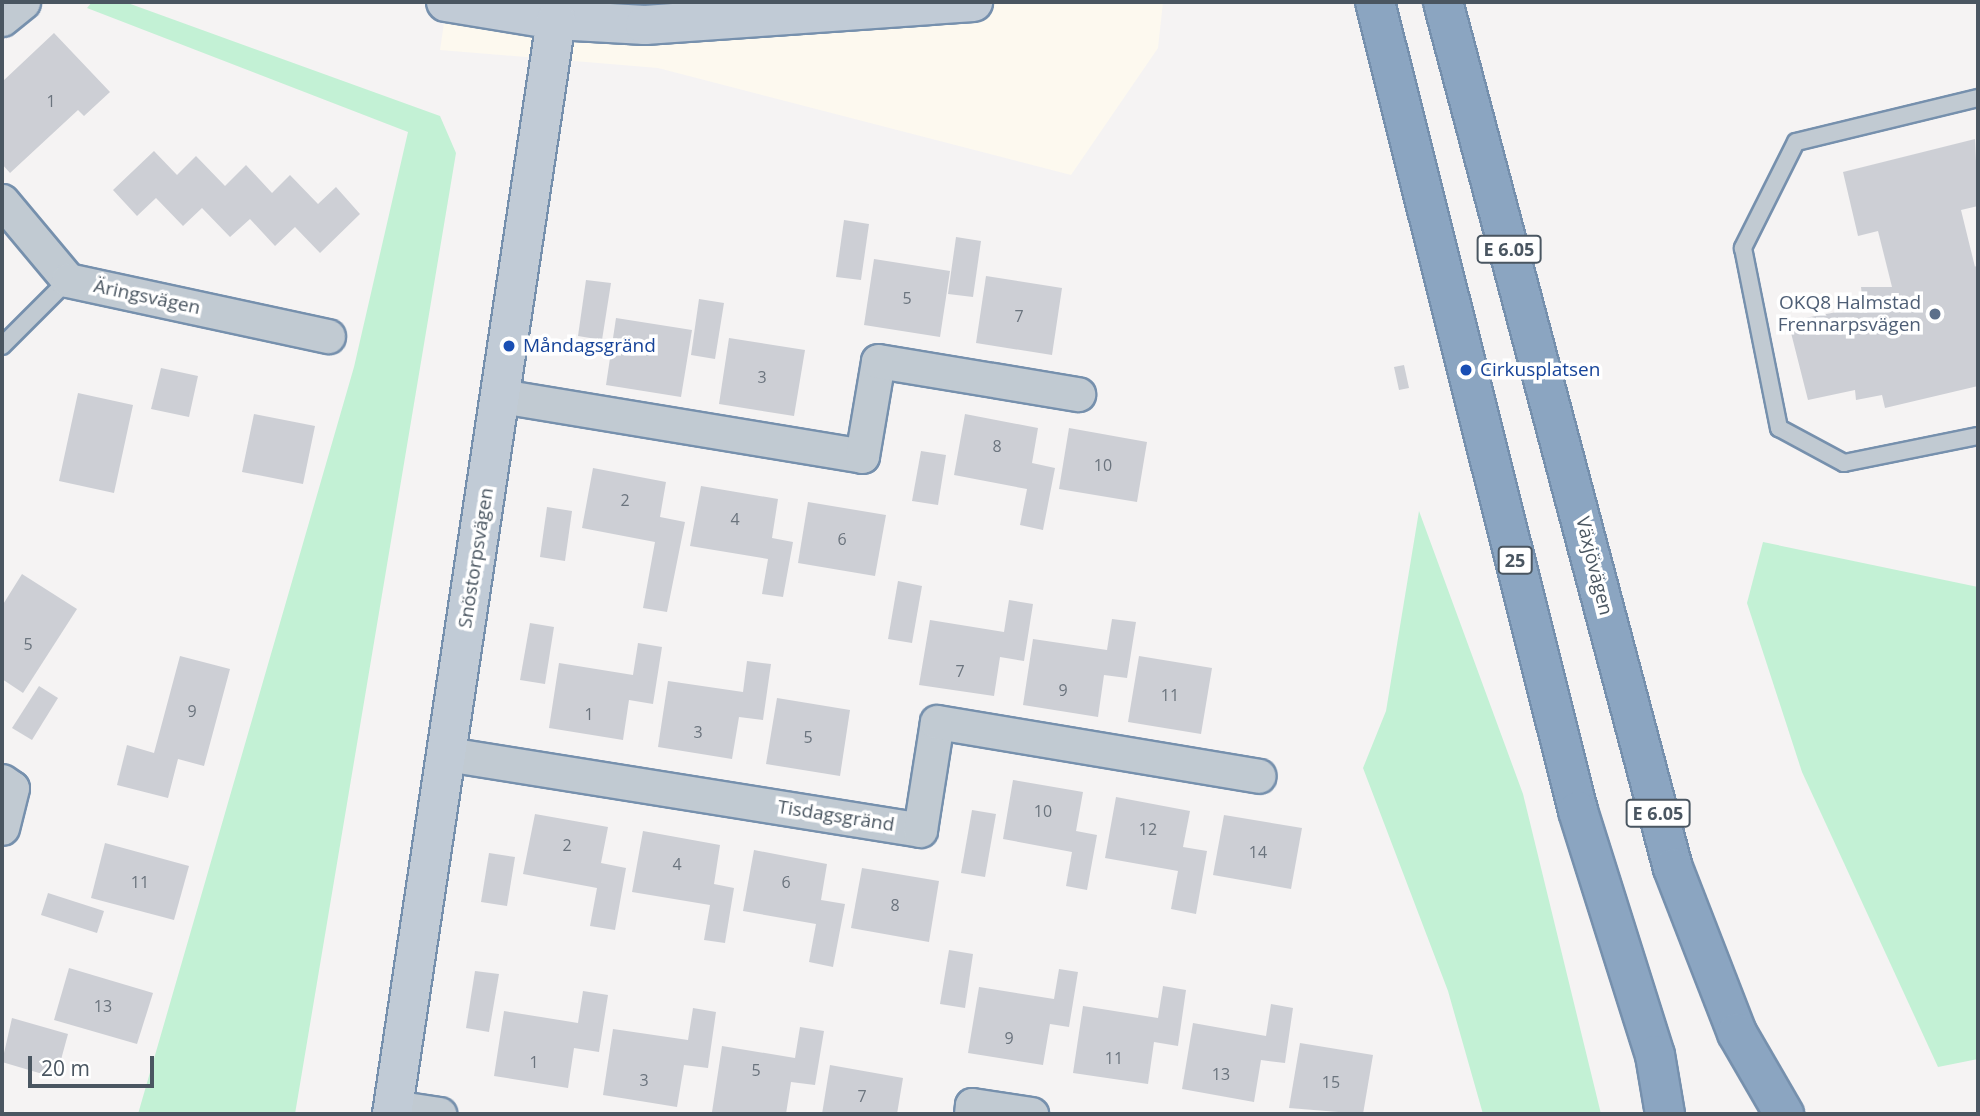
<!DOCTYPE html>
<meta charset="utf-8">
<style>
body{margin:0}
#map{position:relative;width:1980px;height:1116px;overflow:hidden;background:#f5f3f3;font-family:"Open Sans",sans-serif}
div>[style]{position:absolute}
.commercial>*{inset:0;background:#fdf9ef}
.green>*{inset:0;background:#c3f1d5}
.building>*{inset:0;background:#cdcfd5}
.roads{filter:drop-shadow(2px 0 #7690ad) drop-shadow(-2px 0 #7690ad) drop-shadow(0 2px #7690ad) drop-shadow(0 -2px #7690ad)}
.lane>*{height:16px;margin:-8px;padding:0 8px;transform-origin:8px;border-radius:8px;background:#c1cad2}
.street>*{height:33px;margin:-16.5px;padding:0 16.5px;transform-origin:16.5px;border-radius:16.5px;background:#c1cad2}
.secondary>*{height:38px;margin:-19px;padding:0 19px;transform-origin:19px;border-radius:19px;background:#c1cbd6}
.highway>*{height:38px;margin:-19px;padding:0 19px;transform-origin:19px;border-radius:19px;background:#8ba5c1}
.dots>*{width:19px;height:19px;translate:-50% -50%;box-sizing:border-box;border:4px solid #fff;border-radius:50%}
span{translate:-50% -50%;white-space:nowrap;text-align:center;line-height:1.15;-webkit-text-stroke:7px #fff;paint-order:stroke}
.number-label{font-size:16px;color:#6b747e}
.number-label span{-webkit-text-stroke-width:0}
.shield-label span{padding:2px 5px;background:#fff;border:2px solid;border-radius:5px;-webkit-text-stroke-width:0}
.shield-label{font-size:18px;color:#4a5661;font-weight:700}
.street-label{font-size:19px;color:#4a5661}
.service-label{font-size:19px;color:#4e5e75}
.right{translate:-100% -50%;text-align:right}
.transit-label{font-size:19px;color:#164399}
.left{translate:0 -50%;text-align:left}
.frame{position:absolute;inset:0;border:4px solid #4a5661;pointer-events:none}
.scale{position:absolute;left:28px;top:1056px;width:126px;height:32px;box-sizing:border-box;border:4px solid #4a5661;border-top:0;padding-left:9px;font-size:21px;line-height:24px;white-space:nowrap;color:#4a5661;-webkit-text-stroke:5px #fff;paint-order:stroke}
</style>
<div id="map">
<div class="commercial">
<div style="clip-path:polygon(447px 2px,1163px 2px,1158px 48px,1071px 175px,658px 68px,440px 50px)"></div>
</div>
<div class="green">
<div style="clip-path:polygon(92px 2px,125px 2px,440px 116px,456px 153px,295px 1114px,138px 1114px,354px 367px,408px 132px,87px 8px)"></div>
<div style="clip-path:polygon(1419px 511px,1523px 794px,1601px 1114px,1483px 1114px,1448px 991px,1363px 768px,1386px 711px)"></div>
<div style="clip-path:polygon(1763px 542px,1978px 587px,1978px 1059px,1938px 1067px,1802px 772px,1747px 603px)"></div>
</div>
<div class="building">
<div style="clip-path:polygon(54px 33px,110px 92px,84px 116px,78px 110px,10px 173px,2px 164px,2px 82px)"></div>
<div style="clip-path:polygon(1975px 139px,1978px 206px,1961px 210px,1975px 267px,1978px 263px,1978px 386px,1885px 408px,1882px 395px,1856px 400px,1855px 390px,1808px 400px,1788px 321px,1837px 312px,1836px 303px,1862px 296px,1861px 287px,1892px 287px,1878px 231px,1858px 236px,1843px 172px)"></div>
<div style="clip-path:polygon(154px 151px,177px 175px,196px 156px,225px 186px,246px 165px,272px 193px,290px 175px,318px 204px,336px 187px,360px 214px,320px 253px,295px 227px,275px 246px,250px 219px,230px 237px,202px 208px,183px 226px,156px 198px,137px 216px,113px 190px)"></div>
<div style="clip-path:polygon(844px 220px,869px 224px,861px 280px,836px 277px)"></div>
<div style="clip-path:polygon(956px 237px,981px 241px,973px 297px,948px 294px)"></div>
<div style="clip-path:polygon(874px 259px,950px 271px,940px 337px,864px 325px)"></div>
<div style="clip-path:polygon(986px 276px,1062px 288px,1052px 355px,976px 343px)"></div>
<div style="clip-path:polygon(586px 280px,611px 283px,602px 340px,578px 336px)"></div>
<div style="clip-path:polygon(699px 299px,724px 303px,715px 359px,691px 355px)"></div>
<div style="clip-path:polygon(616px 318px,692px 330px,681px 397px,606px 385px)"></div>
<div style="clip-path:polygon(729px 338px,805px 350px,794px 416px,719px 404px)"></div>
<div style="clip-path:polygon(1404px 365px,1409px 388px,1399px 390px,1394px 367px)"></div>
<div style="clip-path:polygon(161px 368px,198px 376px,189px 417px,151px 409px)"></div>
<div style="clip-path:polygon(78px 393px,133px 405px,114px 493px,59px 481px)"></div>
<div style="clip-path:polygon(254px 414px,315px 426px,303px 484px,242px 472px)"></div>
<div style="clip-path:polygon(965px 414px,1038px 428px,1032px 463px,1055px 468px,1043px 530px,1020px 525px,1027px 489px,954px 475px)"></div>
<div style="clip-path:polygon(1069px 428px,1147px 442px,1137px 502px,1059px 489px)"></div>
<div style="clip-path:polygon(921px 451px,946px 455px,938px 505px,912px 501px)"></div>
<div style="clip-path:polygon(593px 468px,666px 482px,660px 517px,685px 522px,667px 612px,643px 608px,655px 542px,582px 528px)"></div>
<div style="clip-path:polygon(701px 486px,778px 499px,772px 538px,793px 542px,783px 597px,762px 594px,768px 559px,690px 546px)"></div>
<div style="clip-path:polygon(808px 502px,886px 515px,875px 576px,798px 563px)"></div>
<div style="clip-path:polygon(547px 507px,572px 511px,565px 561px,540px 557px)"></div>
<div style="clip-path:polygon(22px 574px,77px 609px,23px 693px,2px 679px,2px 606px)"></div>
<div style="clip-path:polygon(898px 581px,922px 586px,912px 643px,888px 639px)"></div>
<div style="clip-path:polygon(1009px 600px,1033px 604px,1024px 661px,1000px 657px,994px 696px,919px 685px,930px 620px,1004px 632px)"></div>
<div style="clip-path:polygon(1112px 619px,1136px 622px,1127px 678px,1104px 675px,1098px 717px,1023px 705px,1033px 639px,1107px 650px)"></div>
<div style="clip-path:polygon(530px 623px,554px 627px,545px 684px,520px 680px)"></div>
<div style="clip-path:polygon(638px 643px,662px 647px,653px 704px,629px 700px,623px 740px,549px 728px,559px 663px,633px 675px)"></div>
<div style="clip-path:polygon(180px 656px,230px 669px,204px 766px,178px 759px,168px 798px,117px 785px,127px 745px,154px 753px)"></div>
<div style="clip-path:polygon(1139px 656px,1212px 668px,1201px 734px,1128px 722px)"></div>
<div style="clip-path:polygon(747px 661px,771px 664px,763px 720px,739px 717px,732px 759px,658px 747px,668px 681px,743px 692px)"></div>
<div style="clip-path:polygon(39px 686px,58px 698px,32px 740px,12px 728px)"></div>
<div style="clip-path:polygon(777px 698px,850px 710px,840px 776px,766px 764px)"></div>
<div style="clip-path:polygon(1013px 780px,1083px 792px,1076px 831px,1097px 835px,1087px 890px,1066px 886px,1072px 852px,1003px 839px)"></div>
<div style="clip-path:polygon(1116px 797px,1190px 811px,1183px 847px,1207px 851px,1196px 914px,1171px 909px,1178px 871px,1105px 858px)"></div>
<div style="clip-path:polygon(972px 810px,996px 814px,985px 877px,961px 873px)"></div>
<div style="clip-path:polygon(535px 814px,608px 827px,601px 863px,626px 868px,615px 930px,590px 926px,597px 888px,523px 874px)"></div>
<div style="clip-path:polygon(1224px 815px,1302px 828px,1291px 889px,1213px 875px)"></div>
<div style="clip-path:polygon(643px 831px,720px 845px,714px 884px,734px 888px,725px 943px,704px 940px,710px 905px,632px 892px)"></div>
<div style="clip-path:polygon(105px 843px,189px 866px,174px 920px,91px 898px)"></div>
<div style="clip-path:polygon(754px 850px,827px 864px,821px 900px,845px 904px,833px 967px,809px 962px,816px 924px,743px 911px)"></div>
<div style="clip-path:polygon(489px 853px,515px 857px,507px 906px,481px 902px)"></div>
<div style="clip-path:polygon(862px 868px,939px 881px,929px 942px,851px 928px)"></div>
<div style="clip-path:polygon(48px 893px,104px 911px,97px 933px,41px 915px)"></div>
<div style="clip-path:polygon(949px 950px,973px 954px,965px 1008px,940px 1004px)"></div>
<div style="clip-path:polygon(69px 968px,153px 993px,137px 1044px,54px 1020px)"></div>
<div style="clip-path:polygon(1059px 969px,1078px 972px,1069px 1027px,1050px 1024px,1043px 1065px,968px 1053px,979px 987px,1054px 999px)"></div>
<div style="clip-path:polygon(475px 971px,499px 974px,489px 1032px,466px 1028px)"></div>
<div style="clip-path:polygon(1163px 986px,1186px 990px,1178px 1046px,1154px 1042px,1148px 1084px,1073px 1073px,1083px 1006px,1158px 1018px)"></div>
<div style="clip-path:polygon(583px 991px,608px 995px,599px 1052px,574px 1048px,568px 1088px,494px 1076px,504px 1011px,578px 1023px)"></div>
<div style="clip-path:polygon(1271px 1004px,1293px 1008px,1285px 1063px,1261px 1060px,1254px 1102px,1182px 1089px,1193px 1023px,1266px 1036px)"></div>
<div style="clip-path:polygon(693px 1008px,716px 1012px,708px 1068px,684px 1065px,677px 1107px,603px 1095px,613px 1029px,688px 1040px)"></div>
<div style="clip-path:polygon(12px 1018px,68px 1034px,56px 1078px,2px 1062px)"></div>
<div style="clip-path:polygon(800px 1027px,824px 1031px,815px 1085px,791px 1082px,786px 1114px,712px 1112px,722px 1046px,795px 1058px)"></div>
<div style="clip-path:polygon(1300px 1043px,1373px 1055px,1363px 1114px,1289px 1108px)"></div>
<div style="clip-path:polygon(830px 1065px,903px 1078px,897px 1114px,822px 1114px)"></div>
</div>
<div class="roads">
<div class="lane">
<div style="left:1978px;top:98px;width:187px;rotate:166.4deg"></div>
<div style="left:1796px;top:142px;width:119px;rotate:116.6deg"></div>
<div style="left:1743px;top:248px;width:184px;rotate:78.7deg"></div>
<div style="left:1779px;top:428px;width:74px;rotate:28.3deg"></div>
<div style="left:1844px;top:463px;width:137px;rotate:-11.4deg"></div>
<div style="left:2px;top:346px;width:93px;rotate:-45deg"></div>
</div>
<div class="street">
<div style="left:2px;top:19px;width:27px;rotate:-39deg"></div>
<div style="left:2px;top:201px;width:103px;rotate:50.1deg"></div>
<div style="left:68px;top:280px;width:266px;rotate:12.2deg"></div>
<div style="left:501px;top:396px;width:366px;rotate:9.4deg"></div>
<div style="left:862px;top:456px;width:96px;rotate:-80.4deg"></div>
<div style="left:878px;top:361px;width:203px;rotate:9.4deg"></div>
<div style="left:447px;top:754px;width:479px;rotate:9.1deg"></div>
<div style="left:920px;top:830px;width:109px;rotate:-81.1deg"></div>
<div style="left:937px;top:722px;width:326px;rotate:9.5deg"></div>
<div style="left:2px;top:781px;width:12px;rotate:35deg"></div>
<div style="left:12px;top:788px;width:41px;rotate:104deg"></div>
<div style="left:393px;top:1107px;width:47px;rotate:8.7deg"></div>
<div style="left:971px;top:1114px;width:9px;rotate:-84deg"></div>
<div style="left:972px;top:1105px;width:60px;rotate:8.7deg"></div>
</div>
<div class="secondary">
<div style="left:446px;top:2px;width:111px;rotate:9.3deg"></div>
<div style="left:556px;top:20px;width:89px;rotate:3.2deg"></div>
<div style="left:645px;top:25px;width:329px;rotate:-4deg"></div>
<div style="left:392px;top:1114px;width:1106px;rotate:-81.47deg"></div>
</div>
<div class="highway">
<div style="left:1375px;top:2px;width:834px;rotate:75.91deg"></div>
<div style="left:1578px;top:811px;width:256px;rotate:72.5deg"></div>
<div style="left:1655px;top:1055px;width:60px;rotate:80.4deg"></div>
<div style="left:1443px;top:2px;width:896px;rotate:75.13deg"></div>
<div style="left:1673px;top:868px;width:177px;rotate:68.8deg"></div>
<div style="left:1737px;top:1033px;width:94px;rotate:59.9deg"></div>
</div>
</div>
<div class="dots">
<div style="left:1935px;top:314px;background:#5c6f8a"></div>
<div style="left:509px;top:346px;background:#1a4fb4"></div>
<div style="left:1466px;top:370px;background:#1a4fb4"></div>
</div>
<div class="number-label">
<span style="left:51px;top:101px">1</span>
<span style="left:907px;top:298px">5</span>
<span style="left:1019px;top:316px">7</span>
<span style="left:762px;top:377px">3</span>
<span style="left:997px;top:446px">8</span>
<span style="left:1103px;top:465px">10</span>
<span style="left:625px;top:500px">2</span>
<span style="left:735px;top:519px">4</span>
<span style="left:842px;top:539px">6</span>
<span style="left:28px;top:644px">5</span>
<span style="left:960px;top:671px">7</span>
<span style="left:1063px;top:690px">9</span>
<span style="left:1170px;top:695px">11</span>
<span style="left:192px;top:711px">9</span>
<span style="left:589px;top:714px">1</span>
<span style="left:698px;top:732px">3</span>
<span style="left:808px;top:737px">5</span>
<span style="left:1043px;top:811px">10</span>
<span style="left:1148px;top:829px">12</span>
<span style="left:567px;top:845px">2</span>
<span style="left:1258px;top:852px">14</span>
<span style="left:677px;top:864px">4</span>
<span style="left:140px;top:882px">11</span>
<span style="left:786px;top:882px">6</span>
<span style="left:895px;top:905px">8</span>
<span style="left:103px;top:1006px">13</span>
<span style="left:1009px;top:1038px">9</span>
<span style="left:1114px;top:1058px">11</span>
<span style="left:534px;top:1062px">1</span>
<span style="left:756px;top:1070px">5</span>
<span style="left:1221px;top:1074px">13</span>
<span style="left:644px;top:1080px">3</span>
<span style="left:1331px;top:1082px">15</span>
<span style="left:862px;top:1096px">7</span>
</div>
<div class="shield-label">
<span style="left:1509px;top:249px">E 6.05</span>
<span style="left:1515px;top:560px">25</span>
<span style="left:1658px;top:813px">E 6.05</span>
</div>
<div class="street-label">
<span style="left:147px;top:297px;rotate:12deg">Äringsvägen</span>
<span style="left:476px;top:558px;rotate:-81deg">Snöstorpsvägen</span>
<span style="left:1594px;top:566px;rotate:76deg">Växjövägen</span>
<span style="left:836px;top:816px;rotate:9deg">Tisdagsgränd</span>
</div>
<div class="service-label">
<span class="right" style="left:1921px;top:314px">OKQ8 Halmstad<br>Frennarpsvägen</span>
</div>
<div class="transit-label">
<span class="left" style="left:523px;top:346px">Måndagsgränd</span>
<span class="left" style="left:1480px;top:370px">Cirkusplatsen</span>
</div>
<div class="frame"></div>
<div class="scale">20 m</div>
</div>
